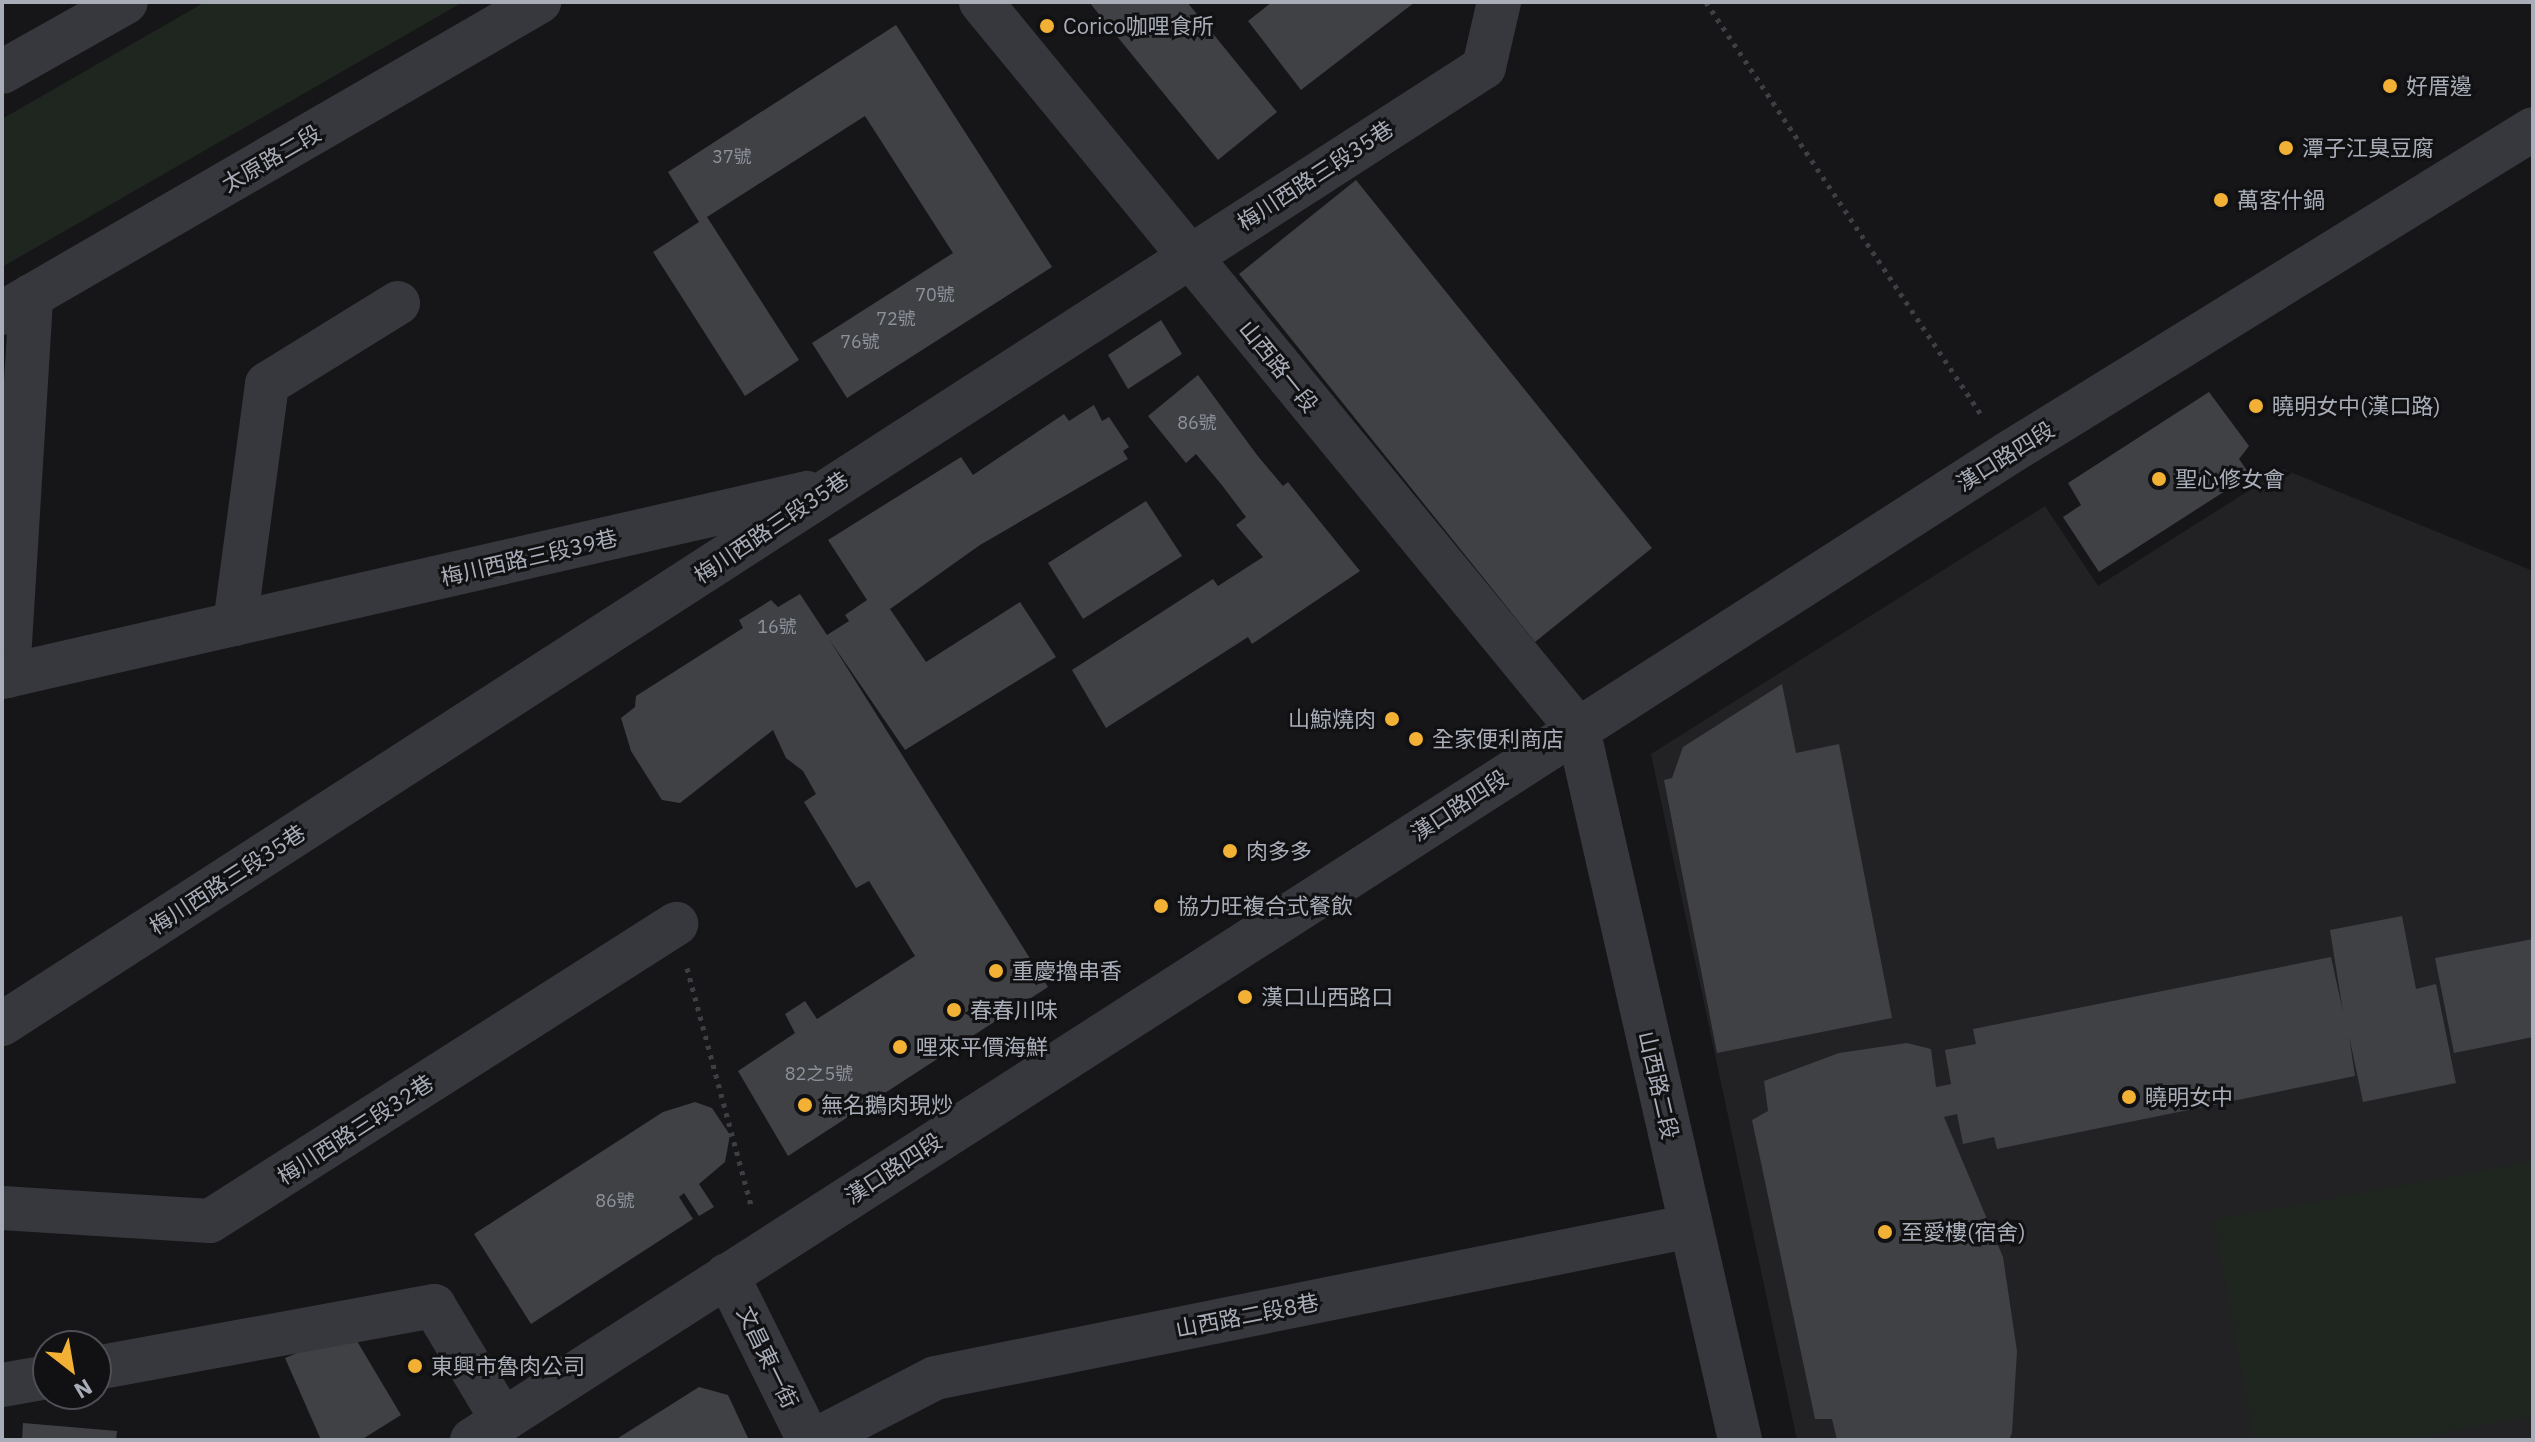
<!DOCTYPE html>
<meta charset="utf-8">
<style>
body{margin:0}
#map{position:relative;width:2535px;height:1442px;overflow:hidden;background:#161618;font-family:"IBM Plex Sans","Noto Sans TC",sans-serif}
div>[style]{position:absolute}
.built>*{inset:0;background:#222225}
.green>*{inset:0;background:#1e261f}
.building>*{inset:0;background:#404145}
.path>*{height:5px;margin-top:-2.5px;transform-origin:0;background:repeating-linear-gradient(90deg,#3d3f44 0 4px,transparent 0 10px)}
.minor>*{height:44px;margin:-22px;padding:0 22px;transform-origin:22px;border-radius:22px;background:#37383d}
.dots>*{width:22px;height:22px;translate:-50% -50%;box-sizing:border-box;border:4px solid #111113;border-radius:50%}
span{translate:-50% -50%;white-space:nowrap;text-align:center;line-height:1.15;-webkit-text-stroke:6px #111113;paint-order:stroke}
.number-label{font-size:18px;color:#8e929b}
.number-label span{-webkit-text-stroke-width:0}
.poi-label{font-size:22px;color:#a8adb8}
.left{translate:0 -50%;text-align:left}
.right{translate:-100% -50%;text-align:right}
.street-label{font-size:22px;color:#a8adb8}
.frame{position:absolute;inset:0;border:4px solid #a8adb8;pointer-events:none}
.north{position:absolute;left:32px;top:1330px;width:80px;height:80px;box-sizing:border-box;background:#111113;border:2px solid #4d4f55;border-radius:50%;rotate:149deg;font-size:22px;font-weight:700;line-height:32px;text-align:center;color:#a8adb8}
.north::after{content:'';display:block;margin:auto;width:28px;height:36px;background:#f2b134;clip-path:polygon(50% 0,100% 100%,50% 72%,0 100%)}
</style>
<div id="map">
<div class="built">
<div style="clip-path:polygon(2283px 469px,2533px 571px,2533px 1440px,1797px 1440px,1651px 754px,2045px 506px,2098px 586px)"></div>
</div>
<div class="green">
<div style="clip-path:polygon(205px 2px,463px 2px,2px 267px,2px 119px)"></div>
<div style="clip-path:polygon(2533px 1161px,2533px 1416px,2405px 1440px,2254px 1440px,2214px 1220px)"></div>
</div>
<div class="building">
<div style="clip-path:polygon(1089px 2px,1187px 2px,1277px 112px,1218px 160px)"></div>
<div style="clip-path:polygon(1272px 2px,1415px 2px,1301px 90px,1248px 21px)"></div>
<div style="clip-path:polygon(896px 25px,1052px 267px,847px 398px,812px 343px,953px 253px,865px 116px,707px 217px,799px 360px,745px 396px,653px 252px,699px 222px,668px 172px)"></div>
<div style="clip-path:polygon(1356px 180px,1652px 548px,1535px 642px,1239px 274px)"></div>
<div style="clip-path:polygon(1161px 320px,1182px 354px,1128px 389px,1108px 355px)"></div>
<div style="clip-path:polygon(1198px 375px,1257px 455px,1283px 486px,1288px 482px,1360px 571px,1252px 644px,1248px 637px,1106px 728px,1072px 670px,1213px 579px,1218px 586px,1263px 557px,1236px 525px,1246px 517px,1221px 484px,1196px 454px,1186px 463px,1148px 416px)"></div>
<div style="clip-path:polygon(2209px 392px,2249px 446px,2239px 459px,2250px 475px,2099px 572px,2063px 517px,2081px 505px,2068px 483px)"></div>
<div style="clip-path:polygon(1094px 405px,1102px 421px,1109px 417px,1129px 447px,1123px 451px,1128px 459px,980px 545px,890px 609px,926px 662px,1020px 602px,1056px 657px,905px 750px,829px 639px,1048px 987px,788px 1156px,738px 1071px,795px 1033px,785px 1014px,805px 1001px,817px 1019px,915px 956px,869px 881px,856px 888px,804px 802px,816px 794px,803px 771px,786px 758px,773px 730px,680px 803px,662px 800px,631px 751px,621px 718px,635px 707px,636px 696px,743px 628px,739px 620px,771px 600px,778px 607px,800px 594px,827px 635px,849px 621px,845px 615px,867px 600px,828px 540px,961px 457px,973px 475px,1064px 414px,1069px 421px)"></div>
<div style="clip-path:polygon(1146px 501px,1182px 556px,1083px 619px,1048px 563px)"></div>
<div style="clip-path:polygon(1782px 684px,1796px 753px,1839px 744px,1892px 1018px,1717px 1053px,1664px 780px,1672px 778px,1683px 747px)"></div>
<div style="clip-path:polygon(2402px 916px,2416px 989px,2436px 984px,2456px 1083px,2363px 1102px,2349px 1036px,2355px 1076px,1997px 1149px,1994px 1137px,1963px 1144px,1957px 1114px,1944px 1117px,2003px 1257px,2017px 1351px,2012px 1433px,2009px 1440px,1837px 1440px,1832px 1419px,1815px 1419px,1752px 1120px,1768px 1111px,1764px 1081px,1839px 1053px,1907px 1043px,1931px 1049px,1936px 1087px,1951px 1084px,1945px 1050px,1976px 1044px,1973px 1029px,2331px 957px,2343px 1012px,2330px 930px)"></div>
<div style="clip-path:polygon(2533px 939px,2533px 1037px,2454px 1053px,2435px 958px)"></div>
<div style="clip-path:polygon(695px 1102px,712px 1108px,730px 1135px,725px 1162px,699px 1184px,714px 1207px,699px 1216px,684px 1193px,679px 1197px,693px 1219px,531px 1324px,474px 1234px,663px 1112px)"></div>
<div style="clip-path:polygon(351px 1331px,401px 1415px,361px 1440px,321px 1440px,285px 1358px)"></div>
<div style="clip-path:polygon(699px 1387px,728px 1395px,749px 1440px,615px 1440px)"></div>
<div style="clip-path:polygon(23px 1423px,117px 1431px,116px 1440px,22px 1440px)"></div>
</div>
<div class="path">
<div style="left:1706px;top:2px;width:498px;rotate:56.3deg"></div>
<div style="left:687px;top:968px;width:246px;rotate:74.9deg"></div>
</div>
<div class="minor">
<div style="left:981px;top:2px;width:941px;rotate:50.61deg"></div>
<div style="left:1578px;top:729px;width:729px;rotate:77.16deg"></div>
<div style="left:2px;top:72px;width:142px;rotate:-29.4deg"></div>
<div style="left:2px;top:313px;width:621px;rotate:-30.08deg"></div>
<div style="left:235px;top:624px;width:242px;rotate:-82.4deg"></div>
<div style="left:267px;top:384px;width:154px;rotate:-31.7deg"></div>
<div style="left:8px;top:676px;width:381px;rotate:-86.5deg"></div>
<div style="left:2px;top:677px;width:826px;rotate:-12.88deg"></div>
<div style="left:2px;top:1024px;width:1764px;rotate:-32.85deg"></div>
<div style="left:1484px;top:67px;width:67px;rotate:-77deg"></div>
<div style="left:2px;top:1208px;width:208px;rotate:3.6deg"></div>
<div style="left:210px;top:1221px;width:553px;rotate:-32.51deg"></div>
<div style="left:727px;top:1275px;width:184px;rotate:63.6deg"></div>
<div style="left:96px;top:1368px;width:344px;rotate:-10.4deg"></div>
<div style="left:434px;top:1306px;width:132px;rotate:59deg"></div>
<div style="left:2px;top:1385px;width:47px;rotate:-9.9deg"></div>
<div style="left:472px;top:1440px;width:1824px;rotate:-32.71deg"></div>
<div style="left:2007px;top:454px;width:618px;rotate:-31.71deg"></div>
<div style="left:815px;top:1440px;width:135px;rotate:-27.3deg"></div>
<div style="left:935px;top:1378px;width:771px;rotate:-11.37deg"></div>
</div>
<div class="dots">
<div style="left:1047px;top:26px;background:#f2b134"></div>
<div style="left:2390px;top:86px;background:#f2b134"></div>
<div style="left:2286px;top:148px;background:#f2b134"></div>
<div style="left:2221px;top:200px;background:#f2b134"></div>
<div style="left:2256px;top:406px;background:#f2b134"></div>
<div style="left:2159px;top:479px;background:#f2b134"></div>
<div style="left:1392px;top:719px;background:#f2b134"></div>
<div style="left:1416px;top:739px;background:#f2b134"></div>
<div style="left:1230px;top:851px;background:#f2b134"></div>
<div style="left:1161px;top:906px;background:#f2b134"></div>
<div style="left:996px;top:971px;background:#f2b134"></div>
<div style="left:1245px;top:997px;background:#f2b134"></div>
<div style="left:954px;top:1010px;background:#f2b134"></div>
<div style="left:900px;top:1047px;background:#f2b134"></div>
<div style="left:2129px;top:1097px;background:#f2b134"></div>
<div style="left:805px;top:1105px;background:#f2b134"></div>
<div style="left:1885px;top:1232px;background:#f2b134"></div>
<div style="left:415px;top:1366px;background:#f2b134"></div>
</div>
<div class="number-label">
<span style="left:732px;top:157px">37號</span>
<span style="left:935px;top:295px">70號</span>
<span style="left:896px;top:319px">72號</span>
<span style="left:860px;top:342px">76號</span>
<span style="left:1197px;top:423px">86號</span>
<span style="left:777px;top:627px">16號</span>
<span style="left:819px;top:1074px">82之5號</span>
<span style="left:615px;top:1201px">86號</span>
</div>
<div class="poi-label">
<span class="left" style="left:1063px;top:26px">Corico咖哩食所</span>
<span class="left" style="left:2406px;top:86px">好厝邊</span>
<span class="left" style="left:2302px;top:148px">潭子江臭豆腐</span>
<span class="left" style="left:2237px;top:200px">萬客什鍋</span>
<span class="left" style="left:2272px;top:406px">曉明女中(漢口路)</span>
<span class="left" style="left:2175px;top:479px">聖心修女會</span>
<span class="right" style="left:1376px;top:719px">山鯨燒肉</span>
<span class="left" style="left:1432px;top:739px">全家便利商店</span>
<span class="left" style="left:1246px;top:851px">肉多多</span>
<span class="left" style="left:1177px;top:906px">協力旺複合式餐飲</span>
<span class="left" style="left:1012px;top:971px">重慶擼串香</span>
<span class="left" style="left:1261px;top:997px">漢口山西路口</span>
<span class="left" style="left:970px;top:1010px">春春川味</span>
<span class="left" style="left:916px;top:1047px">哩來平價海鮮</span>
<span class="left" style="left:2145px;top:1097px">曉明女中</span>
<span class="left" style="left:821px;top:1105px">無名鵝肉現炒</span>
<span class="left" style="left:1901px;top:1232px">至愛樓(宿舍)</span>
<span class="left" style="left:431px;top:1366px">東興市魯肉公司</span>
</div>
<div class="street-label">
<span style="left:271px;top:158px;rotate:-30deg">太原路二段</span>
<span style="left:1315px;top:175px;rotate:-33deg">梅川西路三段35巷</span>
<span style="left:1279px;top:366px;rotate:51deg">山西路一段</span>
<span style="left:2005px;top:456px;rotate:-32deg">漢口路四段</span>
<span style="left:771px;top:527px;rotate:-34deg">梅川西路三段35巷</span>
<span style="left:529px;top:557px;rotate:-13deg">梅川西路三段39巷</span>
<span style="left:1459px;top:805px;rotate:-33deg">漢口路四段</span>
<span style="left:227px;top:879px;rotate:-33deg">梅川西路三段35巷</span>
<span style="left:1659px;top:1085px;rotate:77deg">山西路二段</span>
<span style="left:355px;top:1129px;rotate:-33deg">梅川西路三段32巷</span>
<span style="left:893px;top:1168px;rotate:-33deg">漢口路四段</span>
<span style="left:1247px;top:1315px;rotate:-11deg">山西路二段8巷</span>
<span style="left:768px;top:1357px;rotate:64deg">文昌東一街</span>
</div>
<div class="frame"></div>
<div class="north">N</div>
</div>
